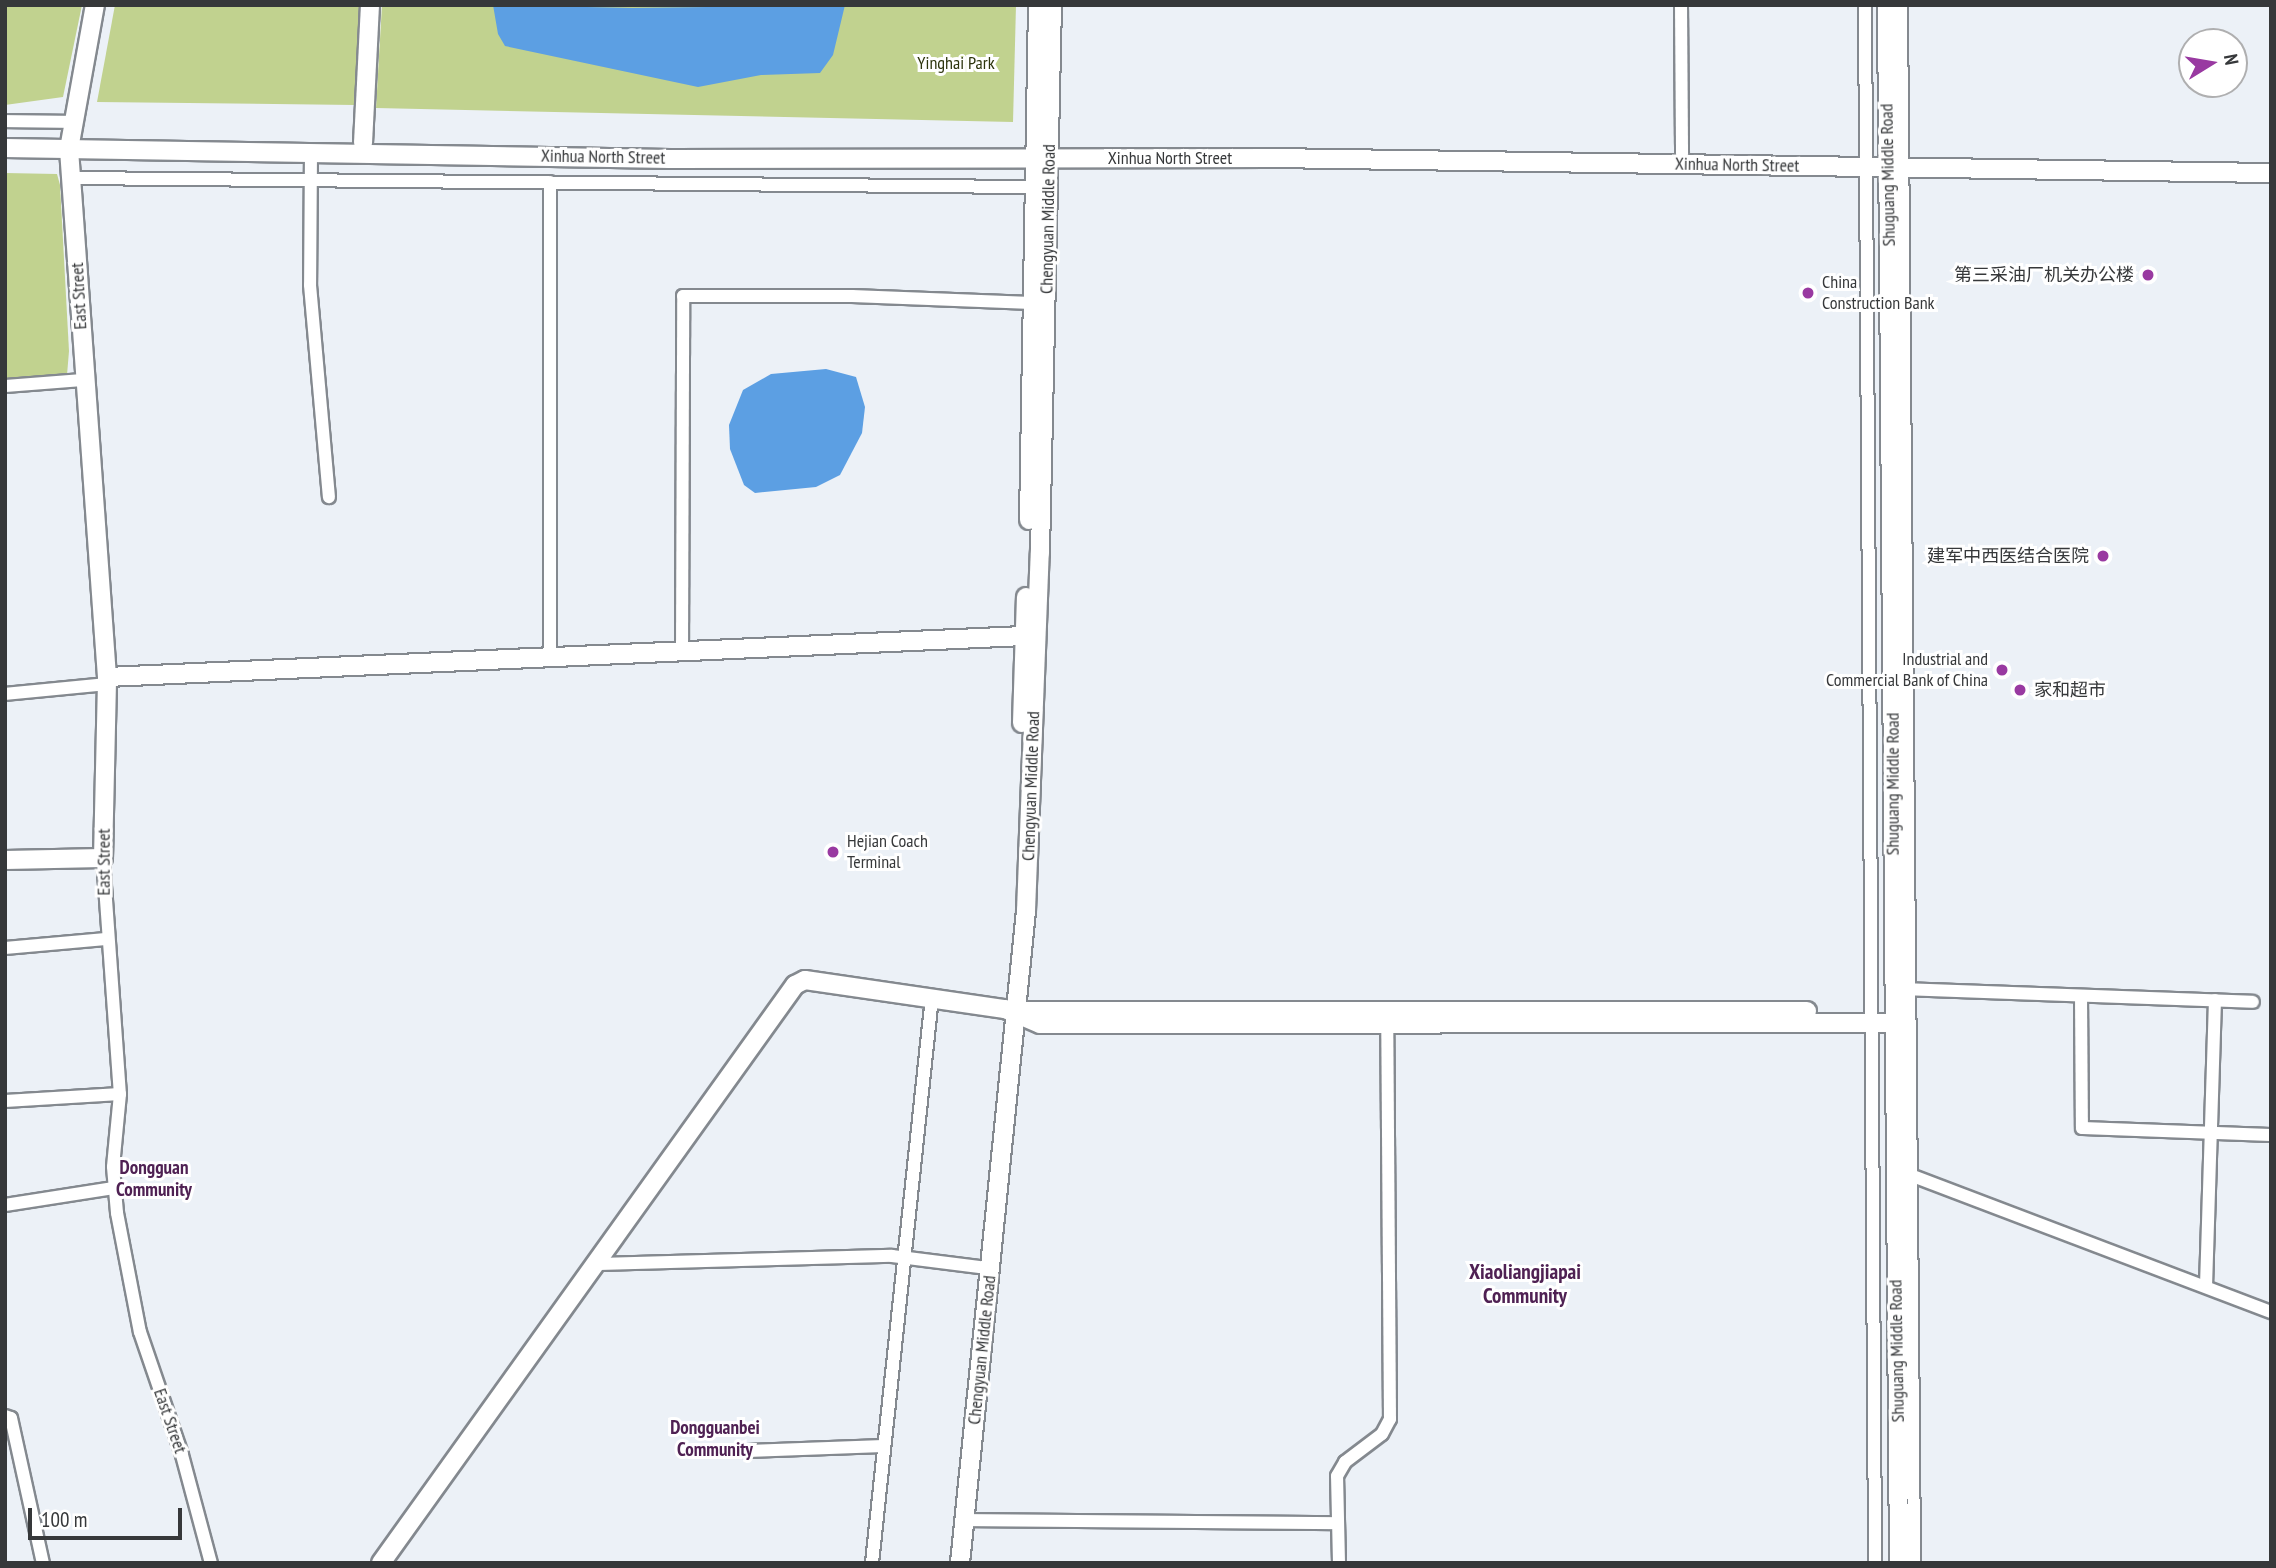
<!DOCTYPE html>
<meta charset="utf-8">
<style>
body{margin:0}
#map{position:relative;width:2276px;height:1568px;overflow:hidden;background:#ecf1f7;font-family:"PT Sans Narrow","Noto Sans SC",sans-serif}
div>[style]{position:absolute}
.green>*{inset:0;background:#c1d28f}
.water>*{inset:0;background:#5c9fe3}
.roads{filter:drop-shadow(2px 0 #84898f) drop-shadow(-2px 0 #84898f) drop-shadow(0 2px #84898f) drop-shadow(0 -2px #84898f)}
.street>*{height:12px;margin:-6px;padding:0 6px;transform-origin:6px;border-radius:6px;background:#fff}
.secondary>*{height:18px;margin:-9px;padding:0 9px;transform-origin:9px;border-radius:9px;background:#fff}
.dots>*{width:19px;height:19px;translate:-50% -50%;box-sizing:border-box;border:4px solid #fff;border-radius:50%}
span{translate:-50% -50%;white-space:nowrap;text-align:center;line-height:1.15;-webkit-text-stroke:6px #fff;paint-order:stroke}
.park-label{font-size:18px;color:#2d350d}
.street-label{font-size:18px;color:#36383a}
.poi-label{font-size:18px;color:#36383a}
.right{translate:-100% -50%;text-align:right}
.left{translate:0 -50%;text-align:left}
.neighbourhood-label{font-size:19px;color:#4f2153;font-weight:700}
.quarter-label{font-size:21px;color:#4f2153;font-weight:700}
.frame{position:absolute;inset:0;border:7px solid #36383a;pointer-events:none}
.north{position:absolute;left:2178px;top:28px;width:70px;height:70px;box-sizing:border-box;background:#fff;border:2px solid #afafb0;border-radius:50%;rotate:79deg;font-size:19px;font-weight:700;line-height:28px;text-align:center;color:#36383a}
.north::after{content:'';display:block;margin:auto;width:24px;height:32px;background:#9939a1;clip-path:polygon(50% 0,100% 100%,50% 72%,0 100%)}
.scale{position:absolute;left:28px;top:1508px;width:154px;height:32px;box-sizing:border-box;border:4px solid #36383a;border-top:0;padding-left:9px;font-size:21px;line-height:24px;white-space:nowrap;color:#36383a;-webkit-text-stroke:5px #fff;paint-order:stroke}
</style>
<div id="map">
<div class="green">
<div style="clip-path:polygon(5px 5px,82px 5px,63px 97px,5px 105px)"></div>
<div style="clip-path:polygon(115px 5px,360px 5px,355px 105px,97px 102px)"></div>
<div style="clip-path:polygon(382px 5px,1016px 5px,1013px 122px,376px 108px)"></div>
<div style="clip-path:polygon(5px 173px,57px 174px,60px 185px,69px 351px,67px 375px,63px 377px,5px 382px)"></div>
</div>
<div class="water">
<div style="clip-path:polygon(493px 5px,632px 8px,845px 5px,833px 55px,820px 73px,761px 75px,698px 87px,505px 46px,498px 34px)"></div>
<div style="clip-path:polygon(826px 369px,856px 377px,865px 407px,862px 433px,840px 475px,816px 487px,755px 493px,744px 485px,730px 449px,729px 425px,743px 390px,771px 374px)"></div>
</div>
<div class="roads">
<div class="street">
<div style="left:1681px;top:5px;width:149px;rotate:89.6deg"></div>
<div style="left:1865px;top:5px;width:1558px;rotate:89.63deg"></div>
<div style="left:1901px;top:5px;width:1558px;rotate:89.52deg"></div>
<div style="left:5px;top:121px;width:69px;rotate:0.8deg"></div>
<div style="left:311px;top:152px;width:133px;rotate:90.4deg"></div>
<div style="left:310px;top:285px;width:213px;rotate:84.9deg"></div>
<div style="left:71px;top:178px;width:963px;rotate:0.54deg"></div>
<div style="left:550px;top:182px;width:473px;rotate:90deg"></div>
<div style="left:5px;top:386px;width:78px;rotate:-4.4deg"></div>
<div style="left:682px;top:652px;width:356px;rotate:-89.8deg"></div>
<div style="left:683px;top:296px;width:169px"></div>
<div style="left:852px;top:296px;width:180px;rotate:2.2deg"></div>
<div style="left:5px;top:694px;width:102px;rotate:-5.6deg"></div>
<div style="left:103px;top:858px;width:237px;rotate:85.9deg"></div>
<div style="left:120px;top:1094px;width:73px;rotate:95.5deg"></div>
<div style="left:113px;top:1167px;width:46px;rotate:85deg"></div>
<div style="left:117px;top:1213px;width:121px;rotate:79.1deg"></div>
<div style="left:140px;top:1332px;width:130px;rotate:71.1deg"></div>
<div style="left:182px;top:1455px;width:112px;rotate:75deg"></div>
<div style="left:5px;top:948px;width:101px;rotate:-5.1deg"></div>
<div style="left:1901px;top:989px;width:352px;rotate:2.1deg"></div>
<div style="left:2081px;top:996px;width:132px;rotate:89.6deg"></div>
<div style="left:2082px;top:1128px;width:189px;rotate:2.1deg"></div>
<div style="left:5px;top:1101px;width:115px;rotate:-3.5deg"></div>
<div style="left:1905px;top:1173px;width:392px;rotate:20.8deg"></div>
<div style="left:5px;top:1205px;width:110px;rotate:-8.9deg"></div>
<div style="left:599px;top:1264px;width:293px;rotate:-1.6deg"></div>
<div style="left:892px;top:1256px;width:88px;rotate:7.2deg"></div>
<div style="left:2206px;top:1286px;width:286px;rotate:-88.2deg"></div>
<div style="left:5px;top:1416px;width:6px;rotate:18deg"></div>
<div style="left:11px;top:1418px;width:148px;rotate:77.6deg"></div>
<div style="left:747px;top:1451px;width:137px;rotate:-2.1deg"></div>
<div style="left:964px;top:1520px;width:374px;rotate:0.5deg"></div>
<div style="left:872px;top:1563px;width:569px;rotate:-83.95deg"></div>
<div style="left:1339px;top:1563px;width:87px;rotate:-91.3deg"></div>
<div style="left:1337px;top:1476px;width:16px;rotate:-60deg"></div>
<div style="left:1345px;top:1462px;width:46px;rotate:-37.1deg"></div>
<div style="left:1382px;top:1434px;width:17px;rotate:-62deg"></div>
<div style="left:1390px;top:1419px;width:395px;rotate:-90.4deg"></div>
</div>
<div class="secondary">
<div style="left:1887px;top:5px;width:1558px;rotate:89.56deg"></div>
<div style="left:363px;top:143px;width:138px;rotate:-87.1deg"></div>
<div style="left:5px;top:148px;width:665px;rotate:0.95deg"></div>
<div style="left:670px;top:159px;width:601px;rotate:-0.1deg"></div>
<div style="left:1271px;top:158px;width:1000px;rotate:0.86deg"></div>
<div style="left:1029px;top:520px;width:515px;rotate:-89deg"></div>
<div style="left:107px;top:677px;width:918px;rotate:-2.56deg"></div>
<div style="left:1022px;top:723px;width:126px;rotate:-88.2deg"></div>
<div style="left:5px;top:860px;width:98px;rotate:-1.2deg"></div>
<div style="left:103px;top:858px;width:181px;rotate:-88.7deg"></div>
<div style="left:107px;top:677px;width:529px;rotate:-94.12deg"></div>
<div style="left:69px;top:149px;width:146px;rotate:-79.8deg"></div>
<div style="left:1016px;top:1011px;width:791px"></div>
<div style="left:381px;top:1563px;width:711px;rotate:-54.39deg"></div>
<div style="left:795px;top:985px;width:11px;rotate:-27deg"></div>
<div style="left:805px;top:980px;width:202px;rotate:8.3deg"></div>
<div style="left:1005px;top:1009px;width:38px;rotate:23deg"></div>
<div style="left:1040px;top:1024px;width:854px;rotate:-0.07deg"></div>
<div style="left:960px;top:1563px;width:655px;rotate:-84.22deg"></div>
<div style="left:1026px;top:911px;width:358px;rotate:-87.8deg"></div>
<div style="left:1040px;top:553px;width:548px;rotate:-88.75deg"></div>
</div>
</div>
<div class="dots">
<div style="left:2148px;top:275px;background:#9939a1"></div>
<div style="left:1808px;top:293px;background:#9939a1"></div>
<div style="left:2103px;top:556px;background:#9939a1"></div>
<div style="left:2002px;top:670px;background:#9939a1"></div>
<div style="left:2020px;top:690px;background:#9939a1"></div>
<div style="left:833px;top:852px;background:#9939a1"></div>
</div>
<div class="park-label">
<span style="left:956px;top:63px">Yinghai Park</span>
</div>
<div class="street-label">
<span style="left:603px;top:157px;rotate:1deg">Xinhua North Street</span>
<span style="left:1170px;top:158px">Xinhua North Street</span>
<span style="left:1737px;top:165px;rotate:1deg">Xinhua North Street</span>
<span style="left:1888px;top:175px;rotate:-91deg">Shuguang Middle Road</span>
<span style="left:1048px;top:219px;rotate:-89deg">Chengyuan Middle Road</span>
<span style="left:79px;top:296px;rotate:-93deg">East Street</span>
<span style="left:1893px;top:784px;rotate:-90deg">Shuguang Middle Road</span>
<span style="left:1031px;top:786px;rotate:-88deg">Chengyuan Middle Road</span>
<span style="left:104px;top:862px;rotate:-90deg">East Street</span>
<span style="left:982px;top:1350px;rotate:-84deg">Chengyuan Middle Road</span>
<span style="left:1897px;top:1351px;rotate:-91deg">Shuguang Middle Road</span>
<span style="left:170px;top:1421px;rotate:71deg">East Street</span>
</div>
<div class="poi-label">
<span class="right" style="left:2134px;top:275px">第三采油厂机关办公楼</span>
<span class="left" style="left:1822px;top:293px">China<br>Construction Bank</span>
<span class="right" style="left:2089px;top:556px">建军中西医结合医院</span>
<span class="right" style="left:1988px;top:670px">Industrial and<br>Commercial Bank of China</span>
<span class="left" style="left:2034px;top:690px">家和超市</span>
<span class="left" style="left:847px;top:852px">Hejian Coach<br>Terminal</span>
</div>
<div class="neighbourhood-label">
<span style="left:154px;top:1179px">Dongguan<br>Community</span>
<span style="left:715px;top:1439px">Dongguanbei<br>Community</span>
</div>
<div class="quarter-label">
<span style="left:1525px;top:1284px">Xiaoliangjiapai<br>Community</span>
</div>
<div class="frame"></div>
<div class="north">N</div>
<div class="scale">100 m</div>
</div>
